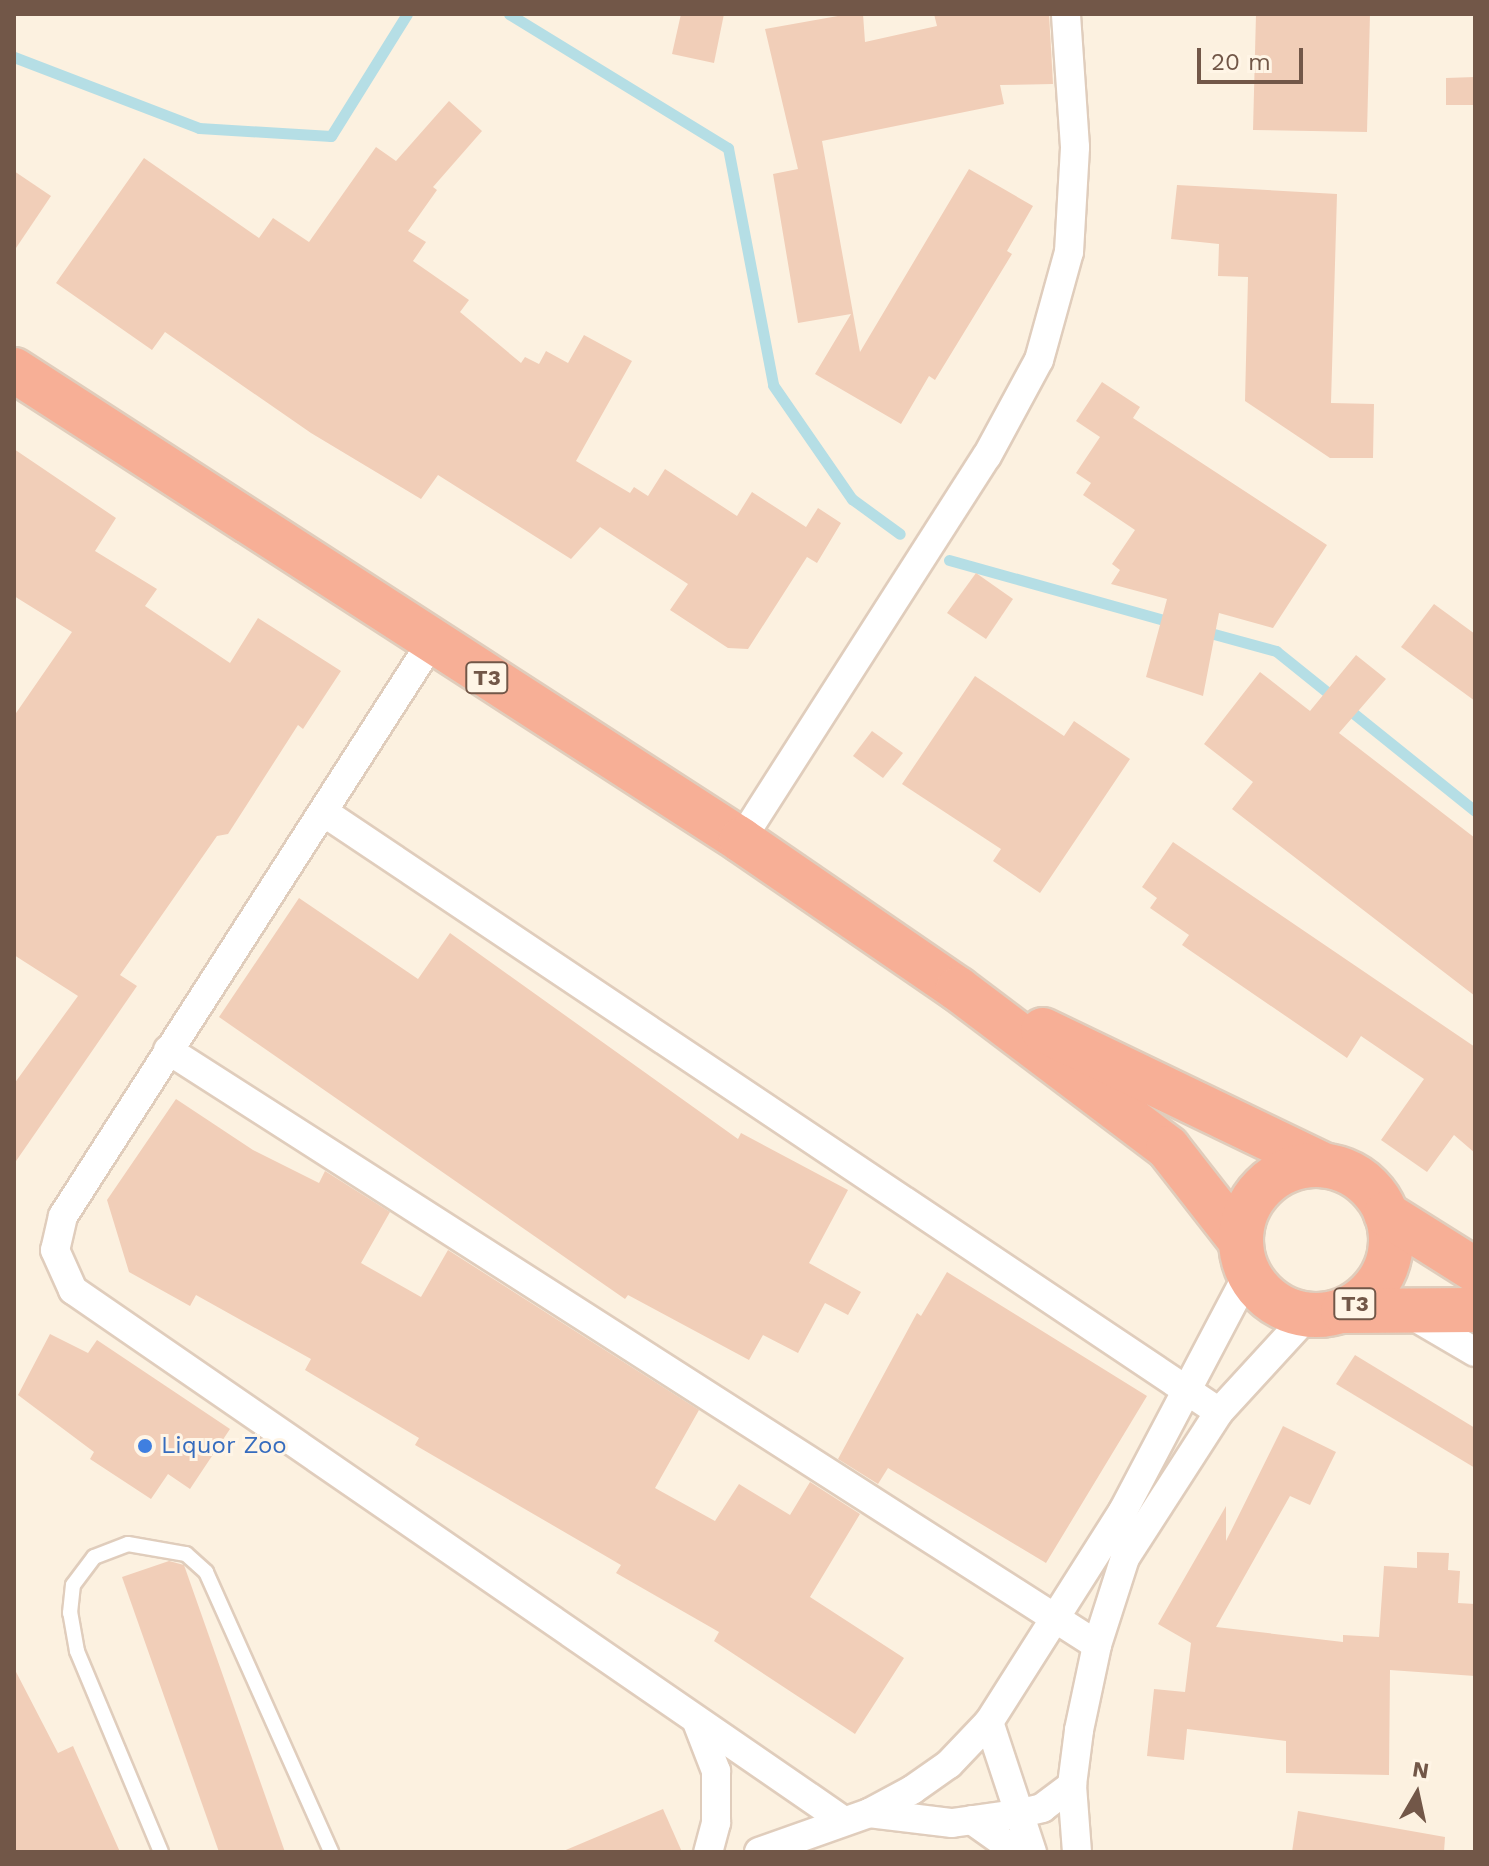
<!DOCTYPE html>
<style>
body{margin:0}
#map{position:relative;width:1489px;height:1866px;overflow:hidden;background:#fcf1e0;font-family:"Work Sans",sans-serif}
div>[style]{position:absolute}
.stream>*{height:11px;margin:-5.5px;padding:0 5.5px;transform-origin:5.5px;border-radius:5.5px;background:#b5dee5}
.building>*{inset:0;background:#f1ceb8}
.roads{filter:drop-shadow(2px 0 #e0cdbc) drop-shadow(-2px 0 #e0cdbc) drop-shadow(0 2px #e0cdbc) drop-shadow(0 -2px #e0cdbc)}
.lane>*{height:14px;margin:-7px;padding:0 7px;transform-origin:7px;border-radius:7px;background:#fff}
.street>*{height:28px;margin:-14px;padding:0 14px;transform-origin:14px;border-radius:14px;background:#fff}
.highway>*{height:44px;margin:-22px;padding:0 22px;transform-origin:22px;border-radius:22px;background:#f7af96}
.highway>.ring{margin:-22px;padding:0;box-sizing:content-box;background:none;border:44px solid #f7af96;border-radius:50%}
.dots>*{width:22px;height:22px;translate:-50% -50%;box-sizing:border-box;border:4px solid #fff5e6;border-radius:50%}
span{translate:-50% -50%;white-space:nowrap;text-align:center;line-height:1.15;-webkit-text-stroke:6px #fff5e6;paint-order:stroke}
.shield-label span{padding:2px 6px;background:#fff5e6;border:2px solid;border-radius:6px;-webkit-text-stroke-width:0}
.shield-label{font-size:22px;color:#725748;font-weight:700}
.shop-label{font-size:24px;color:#366cbe}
.left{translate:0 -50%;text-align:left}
.frame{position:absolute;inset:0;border:16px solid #725748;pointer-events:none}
.north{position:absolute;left:1377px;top:1754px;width:80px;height:80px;-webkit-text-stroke:6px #fff5e6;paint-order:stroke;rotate:9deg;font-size:22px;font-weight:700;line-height:32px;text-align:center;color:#725748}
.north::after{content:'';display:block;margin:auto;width:28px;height:36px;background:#725748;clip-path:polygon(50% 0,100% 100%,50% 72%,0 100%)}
.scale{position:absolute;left:1197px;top:48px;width:106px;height:36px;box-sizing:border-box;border:4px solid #725748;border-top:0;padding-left:10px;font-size:24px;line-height:28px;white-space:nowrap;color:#725748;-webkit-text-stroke:6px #fff5e6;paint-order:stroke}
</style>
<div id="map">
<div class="stream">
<div style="left:509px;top:14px;width:257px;rotate:31.5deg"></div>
<div style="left:728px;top:148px;width:241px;rotate:79.2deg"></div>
<div style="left:773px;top:385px;width:139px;rotate:55.3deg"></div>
<div style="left:852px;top:499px;width:59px;rotate:36.1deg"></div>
<div style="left:14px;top:57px;width:198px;rotate:21deg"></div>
<div style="left:199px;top:128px;width:132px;rotate:3.5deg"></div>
<div style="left:331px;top:136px;width:144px;rotate:-58.1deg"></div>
<div style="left:949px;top:560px;width:235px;rotate:15.6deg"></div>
<div style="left:1203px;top:631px;width:76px;rotate:15.3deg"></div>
<div style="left:1276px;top:651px;width:255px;rotate:38.8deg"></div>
</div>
<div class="building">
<div style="clip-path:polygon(681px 14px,724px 14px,714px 63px,672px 54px)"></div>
<div style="clip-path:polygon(849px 14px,863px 14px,865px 42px,937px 26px,934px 14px,1049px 14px,1053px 84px,1000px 85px,1004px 104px,822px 141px,860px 352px,969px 169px,1033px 206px,1007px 251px,1012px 254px,935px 380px,929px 376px,901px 424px,815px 374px,851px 314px,798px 323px,773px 174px,798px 169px,765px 29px)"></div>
<div style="clip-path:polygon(1256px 14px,1370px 14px,1367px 132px,1253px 130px)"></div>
<div style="clip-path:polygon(1475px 77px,1475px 105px,1446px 105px,1446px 78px)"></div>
<div style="clip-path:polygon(449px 101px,482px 131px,433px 187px,437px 190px,408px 231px,426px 242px,413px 261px,469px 300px,460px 312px,521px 363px,525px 357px,539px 364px,546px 351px,568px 363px,584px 335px,632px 361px,576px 461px,630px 493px,634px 487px,648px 496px,665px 469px,737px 516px,752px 492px,806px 527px,818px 508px,841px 523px,817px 563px,807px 557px,748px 649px,728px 648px,670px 610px,688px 584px,600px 527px,571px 559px,438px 475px,421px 499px,311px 433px,165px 332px,152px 350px,56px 283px,144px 158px,259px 238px,273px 218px,309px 242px,376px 147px,396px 161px)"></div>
<div style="clip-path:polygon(14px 171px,51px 196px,14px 251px)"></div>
<div style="clip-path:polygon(1177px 185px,1337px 194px,1331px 403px,1374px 404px,1373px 458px,1330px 458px,1245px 401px,1248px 277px,1218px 276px,1219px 244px,1171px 239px)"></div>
<div style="clip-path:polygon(1102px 382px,1140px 407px,1133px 418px,1327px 545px,1273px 628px,1219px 613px,1203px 696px,1146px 677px,1167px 599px,1111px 584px,1120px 570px,1112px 564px,1135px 530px,1083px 495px,1091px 483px,1076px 473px,1100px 437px,1076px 421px)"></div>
<div style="clip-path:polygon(14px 449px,116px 518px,95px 551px,157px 589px,145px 606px,230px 663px,258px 618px,341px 671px,303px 729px,298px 725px,228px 834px,217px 836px,120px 975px,137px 986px,14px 1164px,14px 1084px,78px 996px,14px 955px,14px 716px,72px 632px,14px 596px)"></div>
<div style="clip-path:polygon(976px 573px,1013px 599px,986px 639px,947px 613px)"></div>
<div style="clip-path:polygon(1434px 604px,1475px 634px,1475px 701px,1401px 647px)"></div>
<div style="clip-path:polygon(1356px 655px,1386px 679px,1339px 733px,1475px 838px,1475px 996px,1232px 809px,1253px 782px,1204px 744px,1260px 672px,1310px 711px)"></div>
<div style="clip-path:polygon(975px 676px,1064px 736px,1074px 721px,1130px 759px,1040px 893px,993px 861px,1001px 849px,902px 784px)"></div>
<div style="clip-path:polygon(872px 731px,903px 753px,883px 778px,853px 756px)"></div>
<div style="clip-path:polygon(1173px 842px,1475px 1047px,1475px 1153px,1454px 1135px,1427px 1172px,1381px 1140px,1424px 1079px,1361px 1036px,1347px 1058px,1182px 945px,1189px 935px,1150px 908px,1157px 898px,1142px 887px)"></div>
<div style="clip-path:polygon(299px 898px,418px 979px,450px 933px,738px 1139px,741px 1133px,848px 1190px,809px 1263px,861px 1292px,848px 1315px,825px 1303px,798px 1353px,763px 1335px,749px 1360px,628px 1295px,625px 1299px,219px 1017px)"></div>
<div style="clip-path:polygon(176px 1099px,253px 1150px,319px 1183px,325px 1171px,390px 1212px,361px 1263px,421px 1297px,448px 1250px,699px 1410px,655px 1488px,715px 1521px,739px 1484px,790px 1515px,810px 1482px,860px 1514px,810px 1597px,904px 1658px,855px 1734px,714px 1641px,719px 1632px,616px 1573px,621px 1565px,415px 1445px,419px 1438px,305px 1370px,311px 1359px,196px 1295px,190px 1306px,129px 1272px,107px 1200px)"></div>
<div style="clip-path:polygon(947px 1272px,1147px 1396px,1046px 1563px,888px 1468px,878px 1484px,838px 1459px,917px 1313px,921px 1316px)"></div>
<div style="clip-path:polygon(50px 1334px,88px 1353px,97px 1340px,230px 1429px,190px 1489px,168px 1474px,151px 1499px,90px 1459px,94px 1452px,18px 1395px)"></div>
<div style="clip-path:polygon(1355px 1355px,1475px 1428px,1475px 1468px,1336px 1384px)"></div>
<div style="clip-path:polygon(1283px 1426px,1336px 1452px,1310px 1505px,1290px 1496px,1216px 1627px,1343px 1642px,1343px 1635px,1379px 1637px,1384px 1566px,1417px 1568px,1417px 1552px,1449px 1553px,1448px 1570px,1460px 1571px,1458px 1603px,1475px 1604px,1475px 1676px,1390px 1670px,1389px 1775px,1286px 1773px,1286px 1741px,1187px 1729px,1184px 1760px,1147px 1756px,1154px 1689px,1185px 1692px,1191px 1643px,1158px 1624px,1226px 1506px,1226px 1541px)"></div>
<div style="clip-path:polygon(169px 1561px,184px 1565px,285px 1852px,219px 1852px,122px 1577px)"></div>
<div style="clip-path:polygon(14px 1668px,58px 1753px,73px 1746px,120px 1852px,14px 1852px)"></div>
<div style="clip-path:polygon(663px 1809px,682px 1852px,561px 1852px)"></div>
<div style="clip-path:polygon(1298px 1811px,1445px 1837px,1444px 1852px,1292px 1852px)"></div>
</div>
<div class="roads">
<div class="lane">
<div style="left:161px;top:1852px;width:218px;rotate:-112.7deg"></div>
<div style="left:77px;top:1651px;width:39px;rotate:-100deg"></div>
<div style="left:70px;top:1613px;width:28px;rotate:-84deg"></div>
<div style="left:73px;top:1585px;width:35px;rotate:-53deg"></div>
<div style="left:94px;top:1557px;width:36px;rotate:-21deg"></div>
<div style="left:128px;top:1544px;width:59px;rotate:9.8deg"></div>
<div style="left:186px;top:1554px;width:27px;rotate:42deg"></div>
<div style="left:206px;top:1572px;width:307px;rotate:65.9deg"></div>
</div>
<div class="street">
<div style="left:431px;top:643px;width:681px;rotate:122.71deg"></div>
<div style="left:63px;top:1216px;width:35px;rotate:103deg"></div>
<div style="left:55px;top:1250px;width:44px;rotate:65.8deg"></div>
<div style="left:73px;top:1290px;width:936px;rotate:34.56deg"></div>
<div style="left:325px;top:813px;width:1076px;rotate:33.82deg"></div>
<div style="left:741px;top:840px;width:456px;rotate:-57.4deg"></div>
<div style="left:987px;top:456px;width:109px;rotate:-61.6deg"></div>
<div style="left:1039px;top:360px;width:112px;rotate:-74.5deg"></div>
<div style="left:1069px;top:252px;width:105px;rotate:-86.7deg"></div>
<div style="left:1075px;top:147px;width:133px;rotate:-93.9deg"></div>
<div style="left:168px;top:1050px;width:1103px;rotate:32.64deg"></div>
<div style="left:1410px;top:1314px;width:75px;rotate:30.3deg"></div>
<div style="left:697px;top:1722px;width:53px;rotate:68.8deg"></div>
<div style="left:716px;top:1771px;width:52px;rotate:90deg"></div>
<div style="left:716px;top:1823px;width:30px;rotate:105deg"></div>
<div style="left:989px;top:1722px;width:137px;rotate:71.7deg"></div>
<div style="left:869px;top:1813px;width:84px;rotate:6.9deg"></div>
<div style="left:952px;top:1823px;width:66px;rotate:-7.9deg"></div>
<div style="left:1017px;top:1814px;width:26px;rotate:-13deg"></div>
<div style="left:1042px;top:1808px;width:38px;rotate:-37deg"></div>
<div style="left:972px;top:1820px;width:55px;rotate:35.4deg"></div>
<div style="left:759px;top:1852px;width:117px;rotate:-19.5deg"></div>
<div style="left:869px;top:1813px;width:49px;rotate:-28.1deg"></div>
<div style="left:912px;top:1790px;width:45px;rotate:-35.1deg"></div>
<div style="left:949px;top:1764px;width:58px;rotate:-46.4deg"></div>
<div style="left:989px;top:1722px;width:250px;rotate:-57.6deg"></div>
<div style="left:1123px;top:1511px;width:268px;rotate:-62.2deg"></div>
<div style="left:1077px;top:1852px;width:67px;rotate:-94.3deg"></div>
<div style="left:1072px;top:1785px;width:55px;rotate:-82.7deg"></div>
<div style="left:1079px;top:1730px;width:87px;rotate:-78deg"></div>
<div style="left:1097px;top:1645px;width:91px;rotate:-72.2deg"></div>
<div style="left:1125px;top:1558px;width:174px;rotate:-57.2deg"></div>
<div style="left:1219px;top:1412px;width:133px;rotate:-47.4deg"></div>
</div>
<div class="highway">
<div style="left:14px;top:370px;width:866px;rotate:32.88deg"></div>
<div style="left:741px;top:840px;width:263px;rotate:34.5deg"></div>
<div style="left:958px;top:989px;width:263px;rotate:37.1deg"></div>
<div style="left:1168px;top:1148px;width:117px;rotate:52deg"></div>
<div style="left:1043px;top:1030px;width:312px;rotate:25.7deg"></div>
<div class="ring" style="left:1241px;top:1165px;width:106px;height:106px"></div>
<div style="left:1386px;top:1214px;width:105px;rotate:32.2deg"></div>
<div style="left:1343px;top:1311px;width:132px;rotate:-0.4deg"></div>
</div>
</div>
<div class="dots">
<div style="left:145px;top:1446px;background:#3f7fe0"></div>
</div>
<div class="shield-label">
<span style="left:487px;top:678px">T3</span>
<span style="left:1355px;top:1304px">T3</span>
</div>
<div class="shop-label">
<span class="left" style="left:161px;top:1446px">Liquor Zoo</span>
</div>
<div class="frame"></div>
<div class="north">N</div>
<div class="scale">20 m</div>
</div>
